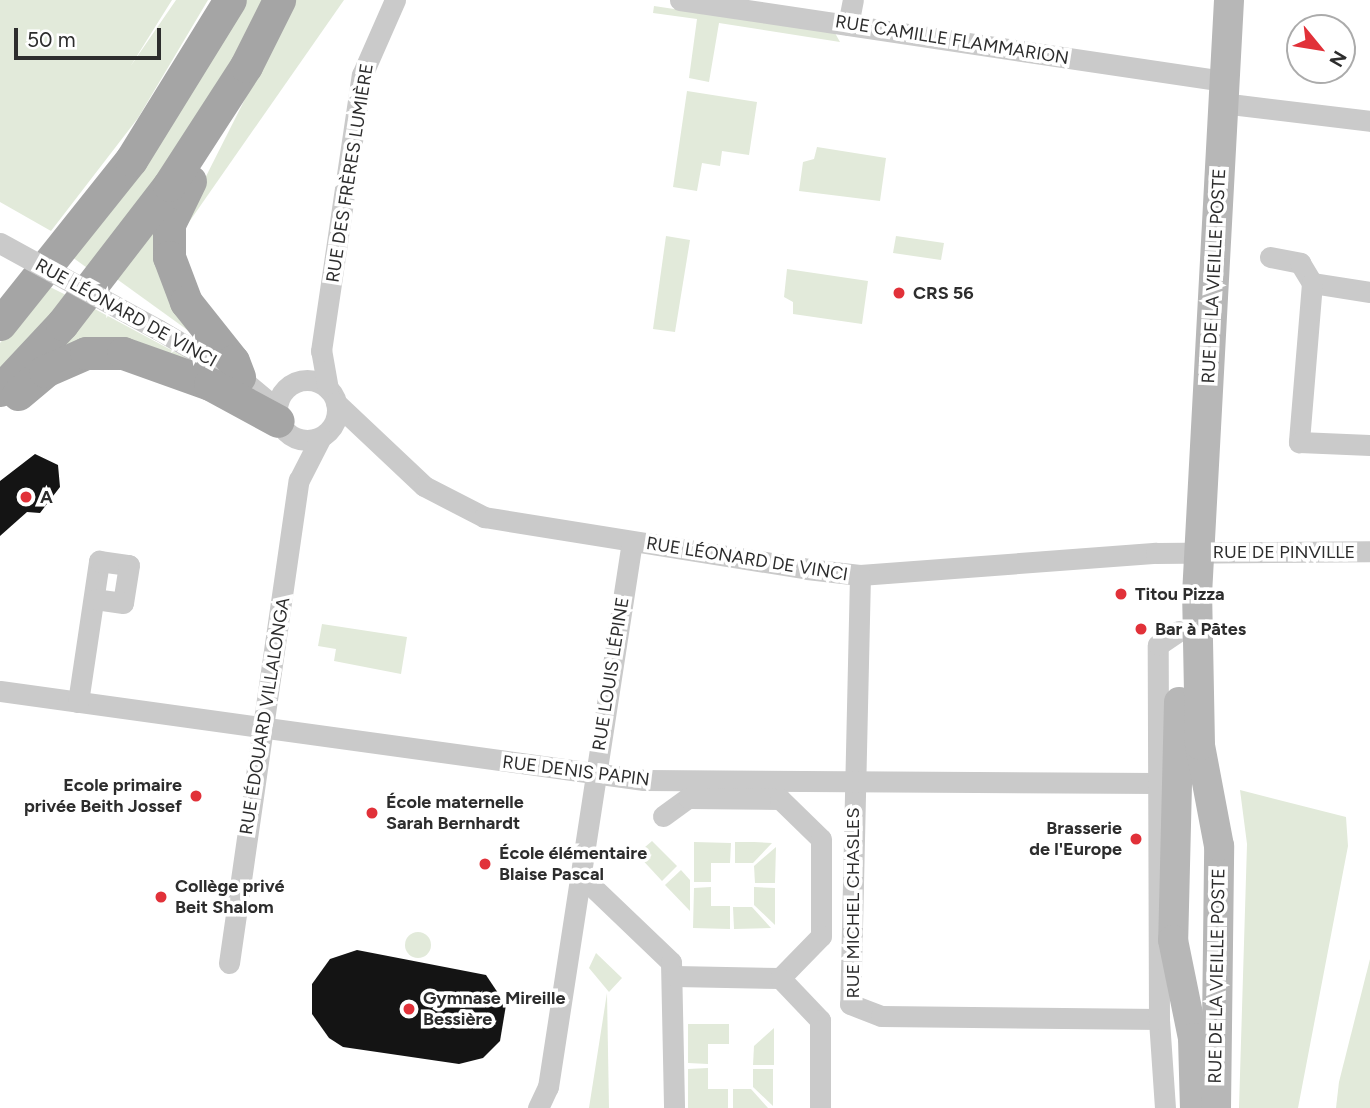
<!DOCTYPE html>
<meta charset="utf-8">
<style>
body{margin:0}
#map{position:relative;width:1370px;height:1108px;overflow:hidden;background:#fff;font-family:Figtree,sans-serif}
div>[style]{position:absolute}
.green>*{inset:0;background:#e2eada}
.round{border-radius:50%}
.building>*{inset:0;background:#141414}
.minor>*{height:21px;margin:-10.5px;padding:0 10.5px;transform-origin:10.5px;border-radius:10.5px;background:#cacaca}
.minor>.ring{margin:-10.5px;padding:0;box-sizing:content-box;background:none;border:21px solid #cacaca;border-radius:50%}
.secondary>*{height:30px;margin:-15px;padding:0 15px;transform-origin:15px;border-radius:15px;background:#b7b7b7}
.primary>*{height:33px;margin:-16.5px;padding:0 16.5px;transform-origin:16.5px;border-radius:16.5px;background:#a5a5a5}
.minor-bridge>*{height:21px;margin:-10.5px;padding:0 10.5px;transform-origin:10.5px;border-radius:10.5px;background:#cacaca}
.dots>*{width:19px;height:19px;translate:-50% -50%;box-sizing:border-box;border:4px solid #fff;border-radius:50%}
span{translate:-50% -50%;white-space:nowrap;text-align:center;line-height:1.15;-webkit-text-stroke:7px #fff;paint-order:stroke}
.street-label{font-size:18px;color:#2d2d2d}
.poi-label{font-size:18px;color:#2d2d2d;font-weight:700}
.left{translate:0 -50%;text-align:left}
.right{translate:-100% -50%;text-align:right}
.north{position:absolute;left:1286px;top:14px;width:70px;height:70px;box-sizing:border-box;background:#fff;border:2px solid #ababab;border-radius:50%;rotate:120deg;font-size:19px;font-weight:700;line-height:28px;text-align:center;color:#2d2d2d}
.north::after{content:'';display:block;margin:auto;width:24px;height:32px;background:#e13139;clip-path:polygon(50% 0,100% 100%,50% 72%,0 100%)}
.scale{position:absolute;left:14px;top:28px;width:147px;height:32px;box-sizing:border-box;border:4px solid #2d2d2d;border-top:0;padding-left:9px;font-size:21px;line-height:24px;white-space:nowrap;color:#2d2d2d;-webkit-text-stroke:5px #fff;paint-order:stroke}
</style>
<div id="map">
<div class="green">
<div style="clip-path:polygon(0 0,172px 0,130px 67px,176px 0,208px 0,138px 118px,51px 231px,0 202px)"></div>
<div style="clip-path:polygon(243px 0,263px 0,204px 115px,90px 270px,72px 257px)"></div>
<div style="clip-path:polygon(295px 0,344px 0,187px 225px,190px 208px)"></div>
<div style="clip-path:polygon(654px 6px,835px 33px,840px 42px,719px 23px,709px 82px,689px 78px,697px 19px,653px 13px)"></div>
<div style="clip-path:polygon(687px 91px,757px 102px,749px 155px,722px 151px,720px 166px,702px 163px,697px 191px,673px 187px)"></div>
<div style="clip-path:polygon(817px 147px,886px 158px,880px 201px,799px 191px,803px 162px,814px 159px)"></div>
<div style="clip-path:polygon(154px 226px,204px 342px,114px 277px)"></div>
<div style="clip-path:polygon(666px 236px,690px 240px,675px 332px,653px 329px)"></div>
<div style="clip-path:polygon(896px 236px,944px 243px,941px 260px,893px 253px)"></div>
<div style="clip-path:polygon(787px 269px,868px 281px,862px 324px,793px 314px,793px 302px,784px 297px)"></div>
<div style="clip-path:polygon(48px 286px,70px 297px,0 375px,0 343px)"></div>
<div style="clip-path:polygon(91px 307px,216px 374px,45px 360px)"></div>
<div style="clip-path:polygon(322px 624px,407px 637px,401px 674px,334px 661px,336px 649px,318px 646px)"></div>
<div style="clip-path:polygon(1240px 790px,1346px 817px,1348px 846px,1298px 1108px,1239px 1108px,1247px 844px)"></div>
<div style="clip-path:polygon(652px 841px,677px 866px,662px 881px,637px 854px)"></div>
<div style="clip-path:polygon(694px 842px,731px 843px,730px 863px,711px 863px,711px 882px,694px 882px)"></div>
<div style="clip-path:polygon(735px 842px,754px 842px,772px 843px,753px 863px,735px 863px)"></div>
<div style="clip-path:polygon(776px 847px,775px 883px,755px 883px,754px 866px)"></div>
<div style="clip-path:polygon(681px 870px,690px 880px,690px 911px,665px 885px)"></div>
<div style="clip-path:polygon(711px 887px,711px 906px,730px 906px,730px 929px,693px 928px,694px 888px)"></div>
<div style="clip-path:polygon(754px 887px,775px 888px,775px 925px,754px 905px)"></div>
<div style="clip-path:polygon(733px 907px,752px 907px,771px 928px,734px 929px)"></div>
<div class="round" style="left:405px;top:932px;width:26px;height:26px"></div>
<div style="clip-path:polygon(596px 953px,622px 978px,609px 992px,589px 968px)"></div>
<div style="clip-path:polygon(1370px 959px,1370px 1108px,1336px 1108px,1339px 1082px)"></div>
<div style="clip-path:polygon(607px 993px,609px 1108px,589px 1108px)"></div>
<div style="clip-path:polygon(688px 1024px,729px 1024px,729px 1044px,708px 1044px,708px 1064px,688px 1063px)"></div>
<div style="clip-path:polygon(774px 1028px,774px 1065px,753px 1065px,754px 1046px)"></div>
<div style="clip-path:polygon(708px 1068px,708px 1089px,728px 1089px,728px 1108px,688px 1108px,688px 1069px)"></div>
<div style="clip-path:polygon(753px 1069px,773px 1069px,773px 1106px,753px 1087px)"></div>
<div style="clip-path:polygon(733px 1089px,751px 1089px,768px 1108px,733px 1108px)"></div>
</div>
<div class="building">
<div style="clip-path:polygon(35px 454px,58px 465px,60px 487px,40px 513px,27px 512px,0 536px,0 481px)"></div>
<div style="clip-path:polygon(357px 950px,486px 975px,506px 1005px,500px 1041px,483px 1058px,459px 1064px,343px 1047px,329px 1038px,312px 1014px,312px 984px,330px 959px)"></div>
</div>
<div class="minor">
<div style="left:680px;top:0;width:549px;rotate:8.48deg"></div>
<div style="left:848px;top:25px;width:25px;rotate:-79deg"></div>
<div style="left:1222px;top:103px;width:149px;rotate:6.9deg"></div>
<div style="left:1270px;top:257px;width:31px;rotate:11deg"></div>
<div style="left:1300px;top:263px;width:23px;rotate:59deg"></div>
<div style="left:1370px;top:292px;width:59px;rotate:-171.2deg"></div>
<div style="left:1312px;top:283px;width:160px;rotate:94.7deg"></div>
<div style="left:1299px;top:442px;width:71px;rotate:2.4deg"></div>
<div style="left:159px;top:330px;width:93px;rotate:30.4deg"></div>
<div style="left:239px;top:377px;width:48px;rotate:40deg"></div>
<div class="ring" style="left:277px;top:380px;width:39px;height:39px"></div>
<div style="left:328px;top:389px;width:39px;rotate:-100deg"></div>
<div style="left:321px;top:351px;width:279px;rotate:-81.6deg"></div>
<div style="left:362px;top:75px;width:82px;rotate:-66.3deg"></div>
<div style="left:336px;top:403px;width:121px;rotate:43.3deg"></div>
<div style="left:424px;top:486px;width:68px;rotate:27.3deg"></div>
<div style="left:484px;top:517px;width:327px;rotate:9.1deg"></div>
<div style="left:807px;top:569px;width:53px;rotate:6.5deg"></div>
<div style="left:860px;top:575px;width:297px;rotate:-4.3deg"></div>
<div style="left:1156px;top:553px;width:214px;rotate:-0.5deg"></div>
<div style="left:860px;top:575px;width:429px;rotate:91.3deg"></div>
<div style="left:850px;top:1004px;width:33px;rotate:21deg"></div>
<div style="left:881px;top:1016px;width:278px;rotate:0.6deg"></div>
<div style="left:0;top:691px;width:650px;rotate:7.87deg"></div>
<div style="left:644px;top:780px;width:513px;rotate:0.34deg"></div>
<div style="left:78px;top:702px;width:143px;rotate:-81.5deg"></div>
<div style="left:99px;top:561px;width:30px;rotate:8deg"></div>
<div style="left:129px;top:565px;width:38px;rotate:99deg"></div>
<div style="left:123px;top:603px;width:28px;rotate:-172deg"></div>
<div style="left:663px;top:816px;width:31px;rotate:-36deg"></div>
<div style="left:688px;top:798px;width:92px;rotate:0.6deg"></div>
<div style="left:780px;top:799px;width:57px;rotate:44.3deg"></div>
<div style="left:821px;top:839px;width:97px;rotate:90deg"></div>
<div style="left:821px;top:936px;width:59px;rotate:134.3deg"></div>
<div style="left:580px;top:875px;width:126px;rotate:43.7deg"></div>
<div style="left:671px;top:962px;width:146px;rotate:88.8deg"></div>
<div style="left:229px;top:963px;width:488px;rotate:-81.8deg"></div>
<div style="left:299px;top:480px;width:48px;rotate:-62.9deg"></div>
<div style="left:675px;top:976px;width:105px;rotate:1.1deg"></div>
<div style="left:780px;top:978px;width:58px;rotate:46.4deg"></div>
<div style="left:820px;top:1020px;width:88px;rotate:90deg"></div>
<div style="left:538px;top:1108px;width:23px;rotate:-65deg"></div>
<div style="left:548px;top:1087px;width:552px;rotate:-81.25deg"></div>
<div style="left:1165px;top:1108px;width:89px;rotate:-93.9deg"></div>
<div style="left:1159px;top:1019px;width:374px;rotate:-90.2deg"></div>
<div style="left:1158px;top:645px;width:25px;rotate:-34deg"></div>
</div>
<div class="secondary">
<div style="left:1179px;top:702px;width:238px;rotate:91.4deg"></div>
<div style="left:1173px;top:940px;width:100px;rotate:78.5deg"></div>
<div style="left:1193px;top:1038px;width:70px;rotate:88.4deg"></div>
<div style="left:1216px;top:1108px;width:262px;rotate:-89.3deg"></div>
<div style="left:1219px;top:846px;width:103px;rotate:-100.7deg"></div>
<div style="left:1200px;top:745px;width:150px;rotate:-91.1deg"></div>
<div style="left:1197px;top:595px;width:596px;rotate:-86.92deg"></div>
</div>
<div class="primary">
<div style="left:190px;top:181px;width:48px;rotate:116deg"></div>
<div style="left:169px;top:224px;width:33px;rotate:90deg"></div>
<div style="left:169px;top:257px;width:48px;rotate:69.3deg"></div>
<div style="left:186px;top:302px;width:75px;rotate:51.5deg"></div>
<div style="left:233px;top:361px;width:17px;rotate:69deg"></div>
<div style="left:0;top:324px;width:210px;rotate:-51.4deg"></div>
<div style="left:131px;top:160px;width:188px;rotate:-58.3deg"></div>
<div style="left:0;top:390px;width:91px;rotate:-46.8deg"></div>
<div style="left:62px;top:324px;width:175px;rotate:-52.4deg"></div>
<div style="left:169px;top:185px;width:142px;rotate:-57.1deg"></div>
<div style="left:246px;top:66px;width:74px;rotate:-63.4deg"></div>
<div style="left:18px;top:394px;width:35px;rotate:-40deg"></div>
<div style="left:45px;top:371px;width:45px;rotate:-23.7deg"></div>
<div style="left:86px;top:353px;width:37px"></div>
<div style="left:123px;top:353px;width:92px;rotate:19.6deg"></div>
<div style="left:210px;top:384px;width:77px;rotate:28.6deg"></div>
</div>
<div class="minor-bridge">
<div style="left:0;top:243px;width:181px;rotate:28.7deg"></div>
</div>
<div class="dots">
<div style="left:899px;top:293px;background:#e13139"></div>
<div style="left:26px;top:497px;background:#e13139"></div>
<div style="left:1121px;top:594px;background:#e13139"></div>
<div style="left:1141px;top:629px;background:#e13139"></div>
<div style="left:196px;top:796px;background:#e13139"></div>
<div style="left:372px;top:813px;background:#e13139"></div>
<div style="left:1136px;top:839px;background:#e13139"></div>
<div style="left:485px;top:864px;background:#e13139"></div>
<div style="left:161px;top:897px;background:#e13139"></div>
<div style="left:409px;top:1009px;background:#e13139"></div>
</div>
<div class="street-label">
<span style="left:952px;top:40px;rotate:9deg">RUE CAMILLE FLAMMARION</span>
<span style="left:350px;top:173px;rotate:-81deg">RUE DES FRÈRES LUMIÈRE</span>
<span style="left:1214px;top:276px;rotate:-87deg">RUE DE LA VIEILLE POSTE</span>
<span style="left:126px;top:313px;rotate:29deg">RUE LÉONARD DE VINCI</span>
<span style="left:1284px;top:552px">RUE DE PINVILLE</span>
<span style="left:747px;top:559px;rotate:9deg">RUE LÉONARD DE VINCI</span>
<span style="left:611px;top:674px;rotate:-81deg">RUE LOUIS LÉPINE</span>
<span style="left:265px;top:716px;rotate:-81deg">RUE ÉDOUARD VILLALONGA</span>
<span style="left:576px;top:771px;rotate:7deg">RUE DENIS PAPIN</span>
<span style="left:853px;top:903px;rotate:-90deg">RUE MICHEL CHASLES</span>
<span style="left:1217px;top:976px;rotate:-89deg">RUE DE LA VIEILLE POSTE</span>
</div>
<div class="poi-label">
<span class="left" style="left:913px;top:293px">CRS 56</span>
<span class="left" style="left:40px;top:497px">A</span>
<span class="left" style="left:1135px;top:594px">Titou Pizza</span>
<span class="left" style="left:1155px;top:629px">Bar à Pâtes</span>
<span class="right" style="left:182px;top:796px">Ecole primaire<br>privée Beith Jossef</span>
<span class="left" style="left:386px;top:813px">École maternelle<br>Sarah Bernhardt</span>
<span class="right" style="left:1122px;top:839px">Brasserie<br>de l'Europe</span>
<span class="left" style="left:499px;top:864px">École élémentaire<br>Blaise Pascal</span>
<span class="left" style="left:175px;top:897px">Collège privé<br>Beit Shalom</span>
<span class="left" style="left:423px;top:1009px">Gymnase Mireille<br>Bessière</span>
</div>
<div class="north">N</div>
<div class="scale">50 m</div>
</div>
